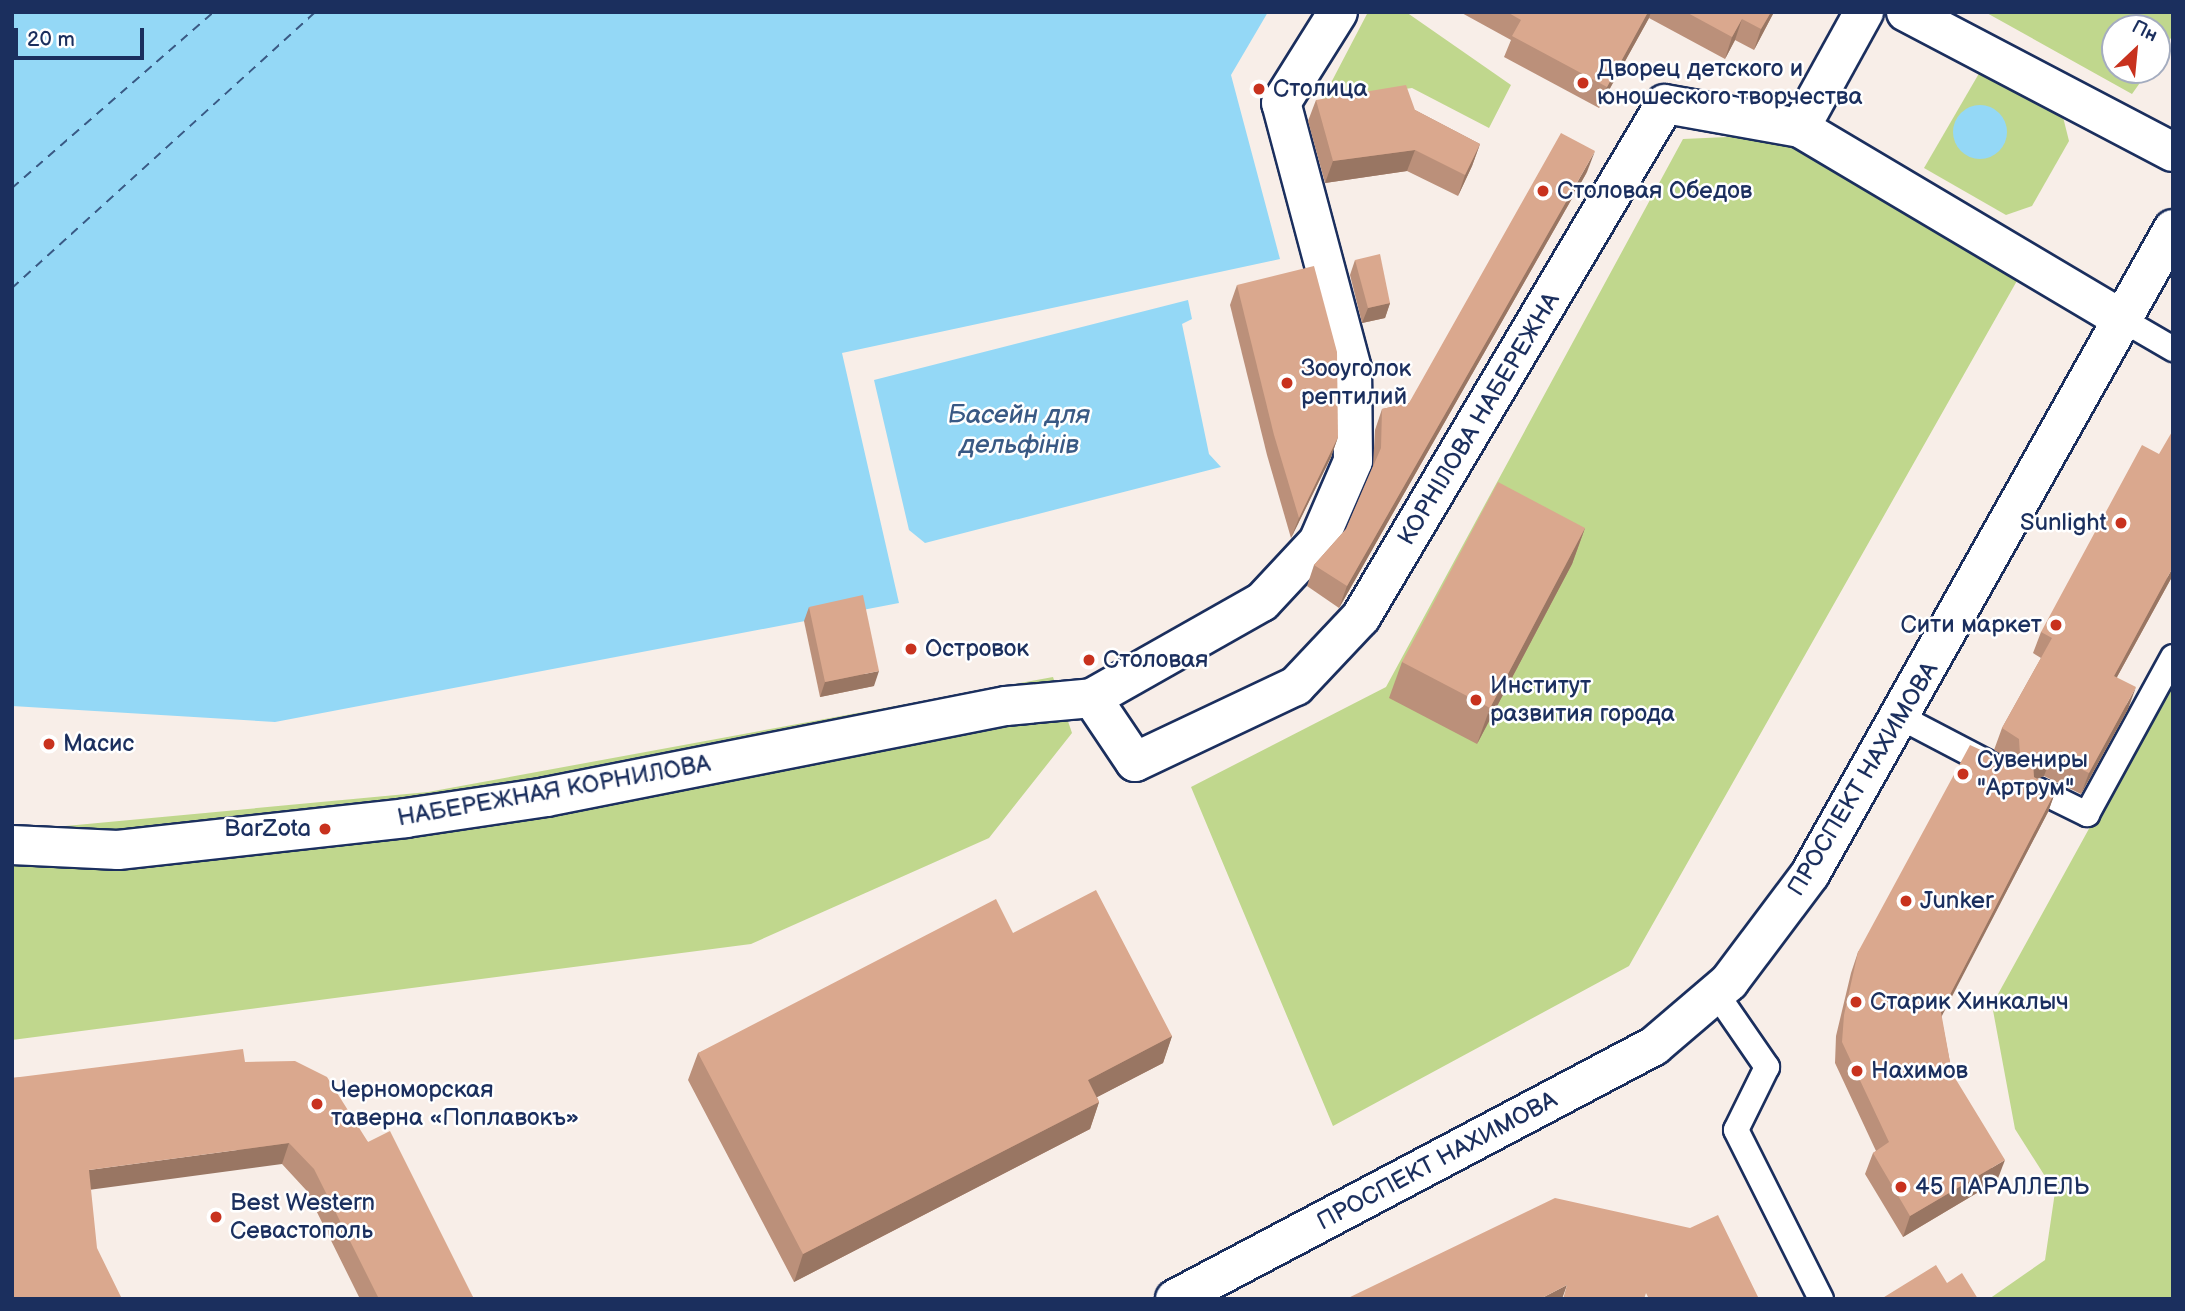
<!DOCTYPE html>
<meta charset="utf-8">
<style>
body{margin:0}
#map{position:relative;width:2185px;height:1311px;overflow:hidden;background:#f8eee8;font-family:"Balsamiq Sans",sans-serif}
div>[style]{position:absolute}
.green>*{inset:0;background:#c0d78d}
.water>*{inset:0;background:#94d8f6}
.round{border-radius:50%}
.ferry>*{height:2px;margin-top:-1px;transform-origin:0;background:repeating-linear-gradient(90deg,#395984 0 9px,transparent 0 16px)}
.roads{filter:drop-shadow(2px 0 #1b2f5e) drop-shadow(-2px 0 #1b2f5e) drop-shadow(0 2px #1b2f5e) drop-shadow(0 -2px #1b2f5e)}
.lane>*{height:24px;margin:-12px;padding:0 12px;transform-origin:12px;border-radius:12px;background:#fff}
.street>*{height:38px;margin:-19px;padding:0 19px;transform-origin:19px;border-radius:19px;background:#fff}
.secondary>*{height:38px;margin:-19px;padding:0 19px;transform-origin:19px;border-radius:19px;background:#fff}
.wall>*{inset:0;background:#bb907a}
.shaded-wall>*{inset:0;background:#997663}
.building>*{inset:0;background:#daa88e}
.dots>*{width:19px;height:19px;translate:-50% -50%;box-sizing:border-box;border:4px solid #fff;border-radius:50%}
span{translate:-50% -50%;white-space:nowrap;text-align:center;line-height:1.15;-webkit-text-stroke:5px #fff;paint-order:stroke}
.poi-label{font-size:24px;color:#1b2f5e}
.left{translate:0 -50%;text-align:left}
.right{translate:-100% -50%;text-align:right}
.street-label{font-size:24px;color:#1b2f5e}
.water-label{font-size:26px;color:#395984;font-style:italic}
.frame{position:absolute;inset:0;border:14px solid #1b2f5e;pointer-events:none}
.north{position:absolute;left:2101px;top:14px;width:70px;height:70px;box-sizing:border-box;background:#fff;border:2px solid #a4acbf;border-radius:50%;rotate:26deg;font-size:19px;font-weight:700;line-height:28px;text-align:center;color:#1b2f5e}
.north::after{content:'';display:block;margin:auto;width:24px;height:32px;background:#c8321e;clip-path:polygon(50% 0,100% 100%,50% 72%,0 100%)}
.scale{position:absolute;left:14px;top:28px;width:130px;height:32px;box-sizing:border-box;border:4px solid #1b2f5e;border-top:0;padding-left:9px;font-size:21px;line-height:24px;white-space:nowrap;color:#1b2f5e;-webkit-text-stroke:5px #fff;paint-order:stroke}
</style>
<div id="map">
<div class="green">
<div style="clip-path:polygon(1368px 12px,1406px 12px,1511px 85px,1489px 128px,1412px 88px,1322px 100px)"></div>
<div style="clip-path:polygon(1985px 12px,2173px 12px,2173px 35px,2157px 58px,2157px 28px,2115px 28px,2115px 70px,2149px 70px,2132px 94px)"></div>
<div style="clip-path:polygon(1981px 70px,2063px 117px,2069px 141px,2032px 206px,2006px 215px,1924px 168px)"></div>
<div style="clip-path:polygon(1772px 135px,2018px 279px,1629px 966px,1333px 1126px,1191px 787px,1386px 687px,1683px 139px)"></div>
<div style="clip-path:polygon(2173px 676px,2173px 1299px,1989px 1299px,2045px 1260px,2055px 1192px,2015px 1129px,1992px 1005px)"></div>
<div style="clip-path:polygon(1053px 677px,1072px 733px,989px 838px,751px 944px,12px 1040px,12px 831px,428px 792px)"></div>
</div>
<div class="water">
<div style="clip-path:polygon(12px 12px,1268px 12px,1231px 75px,1280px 259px,842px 353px,899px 603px,275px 722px,12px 706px)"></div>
<div class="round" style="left:1953px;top:105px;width:54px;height:54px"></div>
<div style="clip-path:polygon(1188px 300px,1192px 319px,1182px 324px,1209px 454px,1221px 467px,925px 543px,909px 530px,874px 380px)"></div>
</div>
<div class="ferry">
<div style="left:12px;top:188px;width:268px;rotate:-41.1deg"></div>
<div style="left:12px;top:288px;width:410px;rotate:-42.3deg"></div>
</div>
<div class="roads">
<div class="lane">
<div style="left:2123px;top:320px;width:58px;rotate:30.1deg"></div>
<div style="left:1902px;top:718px;width:104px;rotate:27.6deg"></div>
<div style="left:2038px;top:790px;width:55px;rotate:26.1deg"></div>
<div style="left:2087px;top:814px;width:179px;rotate:-61.3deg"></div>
<div style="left:1716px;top:993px;width:90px;rotate:55.4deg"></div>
<div style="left:1767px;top:1067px;width:70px;rotate:116.2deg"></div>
<div style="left:1736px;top:1130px;width:189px;rotate:63.3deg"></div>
</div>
<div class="street">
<div style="left:1864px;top:12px;width:132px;rotate:118.9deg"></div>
<div style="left:1800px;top:128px;width:376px;rotate:30.7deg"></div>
<div style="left:1906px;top:12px;width:301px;rotate:27.7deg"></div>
<div style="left:1092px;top:698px;width:77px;rotate:56.1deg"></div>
<div style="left:1135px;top:762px;width:178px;rotate:-25.3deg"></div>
<div style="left:1296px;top:686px;width:95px;rotate:-46.7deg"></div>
<div style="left:1361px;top:617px;width:596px;rotate:-59.35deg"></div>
<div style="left:1665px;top:104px;width:137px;rotate:10.1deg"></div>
<div style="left:12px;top:845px;width:106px;rotate:2.7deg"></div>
<div style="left:118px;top:850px;width:290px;rotate:-6.3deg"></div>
<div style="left:406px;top:818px;width:142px;rotate:-8.5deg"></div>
<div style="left:546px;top:797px;width:469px;rotate:-11.2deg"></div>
<div style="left:1006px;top:706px;width:86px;rotate:-5.3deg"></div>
<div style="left:1092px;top:698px;width:195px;rotate:-29.5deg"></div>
<div style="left:1262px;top:602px;width:82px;rotate:-47deg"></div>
<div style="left:1318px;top:542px;width:88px;rotate:-66.6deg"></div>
<div style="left:1353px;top:461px;width:92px;rotate:-90.6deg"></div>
<div style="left:1352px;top:369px;width:275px;rotate:-104.9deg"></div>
<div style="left:1281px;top:103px;width:107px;rotate:-57.9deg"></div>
</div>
<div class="secondary">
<div style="left:1175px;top:1299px;width:542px;rotate:-27.84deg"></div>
<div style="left:1654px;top:1046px;width:99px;rotate:-40.5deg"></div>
<div style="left:1729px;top:982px;width:135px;rotate:-53.1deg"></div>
<div style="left:1810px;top:874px;width:740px;rotate:-60.63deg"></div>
</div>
</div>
<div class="wall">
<div style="clip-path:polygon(1460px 12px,1774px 12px,1754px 50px,1735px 40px,1725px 59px,1649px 18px,1599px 108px,1504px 57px,1511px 40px)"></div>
<div style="clip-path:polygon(1316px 100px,1415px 110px,1480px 144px,1472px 166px,1458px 196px,1407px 171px,1325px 183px,1308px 121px)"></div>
<div style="clip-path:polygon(1587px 172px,1339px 608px,1307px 586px,1314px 565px,1346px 529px,1373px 466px,1375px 430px,1382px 409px,1409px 403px)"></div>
<div style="clip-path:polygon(1355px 260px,1390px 303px,1385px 318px,1362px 323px,1350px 275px)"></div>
<div style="clip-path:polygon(1237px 285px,1338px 437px,1331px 457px,1291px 538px,1267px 455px,1230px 305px)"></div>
<div style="clip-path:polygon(1585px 528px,1572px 564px,1477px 744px,1389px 698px,1402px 662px)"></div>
<div style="clip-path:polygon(2173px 575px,2117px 677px,2128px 709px,2081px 794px,2044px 776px,2037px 779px,2056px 790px,2048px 812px,1941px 1016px,1952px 1073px,1997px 1181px,1903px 1237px,1865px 1174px,1873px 1153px,1876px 1151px,1835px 1063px,1836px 1036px,1851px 973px,1858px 952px,2007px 762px,2011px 760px,1994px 750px,2002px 728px,2041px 658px,2033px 653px,2041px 632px)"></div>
<div style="clip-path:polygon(809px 607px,874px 686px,820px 697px,804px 621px)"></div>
<div style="clip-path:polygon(1013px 933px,1172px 1036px,1163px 1063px,1097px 1097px,1099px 1102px,1090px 1129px,794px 1282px,688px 1080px,698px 1053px)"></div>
<div style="clip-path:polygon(245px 1062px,368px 1142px,474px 1299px,360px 1299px,306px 1190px,282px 1164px,12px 1078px)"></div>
</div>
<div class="shaded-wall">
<div style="clip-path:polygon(1648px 12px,1651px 12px,1649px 18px,1599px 108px,1607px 87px)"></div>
<div style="clip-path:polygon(1771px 12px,1774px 12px,1754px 50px,1761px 29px)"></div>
<div style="clip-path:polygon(1742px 19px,1735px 40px,1725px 59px,1732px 37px)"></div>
<div style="clip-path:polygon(1480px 144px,1472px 166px,1458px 196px,1465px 175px)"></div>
<div style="clip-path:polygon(1415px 150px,1407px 171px,1325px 183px,1333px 161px)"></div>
<div style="clip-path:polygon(1595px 151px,1587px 172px,1339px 608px,1347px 586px)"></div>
<div style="clip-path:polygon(1390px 303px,1385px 318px,1362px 323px,1368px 308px)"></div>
<div style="clip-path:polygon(1338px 437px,1331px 457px,1291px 538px,1299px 518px)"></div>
<div style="clip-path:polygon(1585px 528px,1572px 564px,1477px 744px,1490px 708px)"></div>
<div style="clip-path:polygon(2173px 567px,2173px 575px,2106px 697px,2114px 676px)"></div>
<div style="clip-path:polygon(879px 671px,874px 686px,820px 697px,825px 682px)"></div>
<div style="clip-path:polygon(2136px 687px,2128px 709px,2081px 794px,2089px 773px)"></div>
<div style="clip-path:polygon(2052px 755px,2044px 776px,2025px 783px,2033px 761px)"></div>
<div style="clip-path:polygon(2056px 790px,2048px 812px,1933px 1033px,1941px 1012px)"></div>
<div style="clip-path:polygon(1172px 1036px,1163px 1063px,1078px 1107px,1088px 1080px)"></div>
<div style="clip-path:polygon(1099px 1102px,1090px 1129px,794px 1282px,803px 1254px)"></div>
<div style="clip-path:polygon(289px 1143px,282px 1164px,81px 1191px,89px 1170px)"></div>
<div style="clip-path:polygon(2005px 1160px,1997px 1181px,1903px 1237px,1910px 1216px)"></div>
<div style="clip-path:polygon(1567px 1285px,1562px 1299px,1540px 1299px)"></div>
</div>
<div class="building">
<div style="clip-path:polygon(1507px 12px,1648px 12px,1607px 87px,1512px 36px,1521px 20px)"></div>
<div style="clip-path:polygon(1686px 12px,1771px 12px,1761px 29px,1742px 19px,1732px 37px)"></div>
<div style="clip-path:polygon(1406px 85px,1415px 110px,1480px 144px,1465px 175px,1415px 150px,1333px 161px,1316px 100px)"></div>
<div style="clip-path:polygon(1561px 133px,1595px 151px,1347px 586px,1314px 565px,1346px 529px,1381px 448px,1382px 409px,1409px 403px)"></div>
<div style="clip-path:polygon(1380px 254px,1390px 303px,1368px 308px,1355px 260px)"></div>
<div style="clip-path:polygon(1314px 266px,1337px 352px,1338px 437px,1299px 518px,1274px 435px,1237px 285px)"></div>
<div style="clip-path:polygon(2173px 430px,2173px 567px,2114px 676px,2136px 687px,2089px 773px,2052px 755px,2033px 761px,2034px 777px,2056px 790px,1941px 1012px,1952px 1073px,2005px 1160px,1910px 1216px,1873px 1153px,1889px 1142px,1842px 1042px,1844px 1015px,1858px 952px,1970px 745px,2007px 762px,2020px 755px,2019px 739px,2002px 728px,2052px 638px,2041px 632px,2142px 445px,2159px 454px)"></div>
<div style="clip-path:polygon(1498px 482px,1585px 528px,1490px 708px,1402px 662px)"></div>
<div style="clip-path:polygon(863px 595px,879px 671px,825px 682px,809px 607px)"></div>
<div style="clip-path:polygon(1096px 890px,1172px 1036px,1088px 1080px,1099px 1102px,803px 1254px,698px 1053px,996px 899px,1013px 933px)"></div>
<div style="clip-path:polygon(243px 1049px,245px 1062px,295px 1061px,327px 1077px,368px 1142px,390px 1131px,474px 1299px,379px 1299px,314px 1169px,289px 1143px,89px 1170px,97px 1248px,122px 1299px,12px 1299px,12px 1078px)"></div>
<div style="clip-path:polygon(1555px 1198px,1690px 1228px,1718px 1215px,1759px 1299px,1649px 1299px,1646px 1293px,1644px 1299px,1563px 1299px,1567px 1285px,1540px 1299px,1346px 1299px)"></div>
<div style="clip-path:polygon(1936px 1265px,1947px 1283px,1962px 1273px,1978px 1299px,1881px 1299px)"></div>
</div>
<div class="dots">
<div style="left:1583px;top:83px;background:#c8321e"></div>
<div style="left:1259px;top:89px;background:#c8321e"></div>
<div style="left:1543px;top:191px;background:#c8321e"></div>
<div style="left:1287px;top:383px;background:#c8321e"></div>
<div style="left:2121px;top:523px;background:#c8321e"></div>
<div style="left:2056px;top:625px;background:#c8321e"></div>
<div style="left:911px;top:649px;background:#c8321e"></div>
<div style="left:1089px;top:660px;background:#c8321e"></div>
<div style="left:1476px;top:700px;background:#c8321e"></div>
<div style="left:49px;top:744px;background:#c8321e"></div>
<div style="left:1963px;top:774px;background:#c8321e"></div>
<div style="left:325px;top:829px;background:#c8321e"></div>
<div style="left:1906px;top:901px;background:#c8321e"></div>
<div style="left:1856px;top:1002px;background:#c8321e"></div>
<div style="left:1857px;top:1071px;background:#c8321e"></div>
<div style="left:317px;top:1104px;background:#c8321e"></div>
<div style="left:1901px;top:1187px;background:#c8321e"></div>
<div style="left:216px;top:1217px;background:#c8321e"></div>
</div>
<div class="poi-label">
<span class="left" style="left:1597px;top:83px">Дворец детского и<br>юношеского творчества</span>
<span class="left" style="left:1273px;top:89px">Столица</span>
<span class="left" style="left:1557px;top:191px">Столовая Обедов</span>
<span class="left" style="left:1301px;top:383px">Зооуголок<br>рептилий</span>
<span class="right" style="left:2107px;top:523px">Sunlight</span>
<span class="right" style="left:2042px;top:625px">Сити маркет</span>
<span class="left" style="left:925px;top:649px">Островок</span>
<span class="left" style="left:1103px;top:660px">Столовая</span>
<span class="left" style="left:1490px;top:700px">Институт<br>развития города</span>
<span class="left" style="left:63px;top:744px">Масис</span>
<span class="left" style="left:1977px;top:774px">Сувениры<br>"Артрум"</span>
<span class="right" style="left:311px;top:829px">BarZota</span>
<span class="left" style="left:1920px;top:901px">Junker</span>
<span class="left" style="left:1870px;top:1002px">Старик Хинкалыч</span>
<span class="left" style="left:1871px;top:1071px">Нахимов</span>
<span class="left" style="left:331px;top:1104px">Черноморская<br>таверна «Поплавокъ»</span>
<span class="left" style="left:1915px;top:1187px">45 ПАРАЛЛЕЛЬ</span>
<span class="left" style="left:230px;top:1217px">Best Western<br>Севастополь</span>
</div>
<div class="street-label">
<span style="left:1479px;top:419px;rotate:-59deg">КОРНІЛОВА НАБЕРЕЖНА</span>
<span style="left:1863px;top:779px;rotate:-59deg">ПРОСПЕКТ НАХИМОВА</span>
<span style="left:554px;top:791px;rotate:-10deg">НАБЕРЕЖНАЯ КОРНИЛОВА</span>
<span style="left:1437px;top:1161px;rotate:-28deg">ПРОСПЕКТ НАХИМОВА</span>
</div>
<div class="water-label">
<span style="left:1019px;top:431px">Басейн для<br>дельфiнiв</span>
</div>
<div class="frame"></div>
<div class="north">Пн</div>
<div class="scale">20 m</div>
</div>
